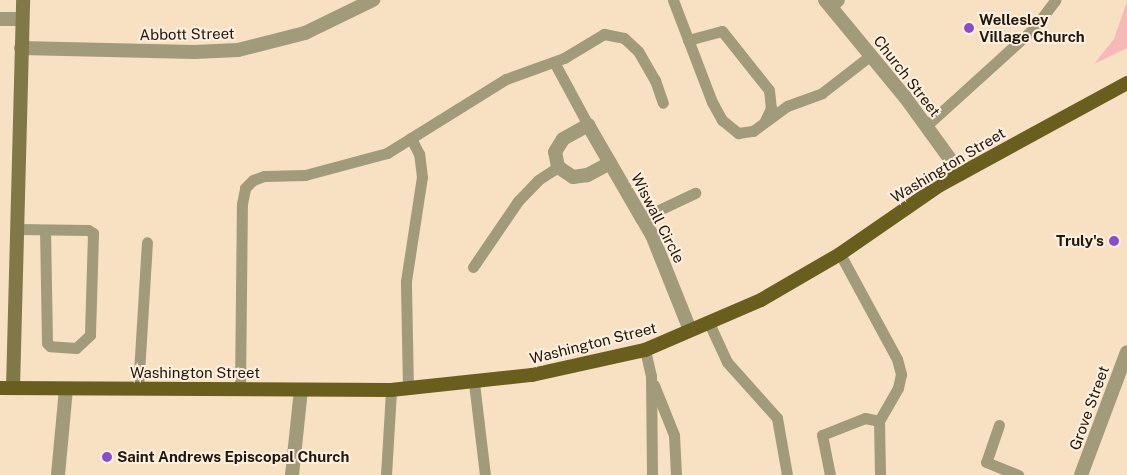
<!DOCTYPE html>
<style>
body{margin:0}
#map{position:relative;width:1127px;height:475px;overflow:hidden;background:#f8e0c3;font-family:"Public Sans",sans-serif}
div>[style]{position:absolute}
.green>*{inset:0;background:#f6b9b7}
.service>*{height:11px;margin:-5.5px;padding:0 5.5px;transform-origin:5.5px;border-radius:5.5px;background:#a19b7c}
.minor>*{height:14px;margin:-7px;padding:0 7px;transform-origin:7px;border-radius:7px;background:#a19b7c}
.tertiary>*{height:14px;margin:-7px;padding:0 7px;transform-origin:7px;border-radius:7px;background:#a19b7c}
.secondary>*{height:14px;margin:-7px;padding:0 7px;transform-origin:7px;border-radius:7px;background:#817848}
.primary>*{height:14px;margin:-7px;padding:0 7px;transform-origin:7px;border-radius:7px;background:#6a5e1e}
.dots>*{width:14px;height:14px;translate:-50% -50%;box-sizing:border-box;border:2px solid #feefde;border-radius:50%}
span{translate:-50% -50%;white-space:nowrap;text-align:center;line-height:1.15;-webkit-text-stroke:4px #feefde;paint-order:stroke}
.poi-label{font-size:15px;color:#20180d;font-weight:700}
.left{translate:0 -50%;text-align:left}
.right{translate:-100% -50%;text-align:right}
.street-label{font-size:15px;color:#20180d}
</style>
<div id="map">
<div class="green">
<div style="clip-path:polygon(1127px 1px,1127px 48px,1094px 64px,1114px 39px)"></div>
</div>
<div class="service">
<div style="left:673px;top:0;width:109px;rotate:69.1deg"></div>
<div style="left:712px;top:102px;width:21px;rotate:61deg"></div>
<div style="left:722px;top:120px;width:21px;rotate:39deg"></div>
<div style="left:738px;top:133px;width:15px;rotate:-8deg"></div>
<div style="left:753px;top:131px;width:42px;rotate:-36.3deg"></div>
<div style="left:787px;top:106px;width:37px;rotate:-20deg"></div>
<div style="left:822px;top:93px;width:62px;rotate:-37.8deg"></div>
<div style="left:831px;top:8px;width:11px;rotate:-45deg"></div>
<div style="left:688px;top:40px;width:35px;rotate:-15deg"></div>
<div style="left:722px;top:31px;width:75px;rotate:51.5deg"></div>
<div style="left:769px;top:90px;width:18px;rotate:84deg"></div>
<div style="left:771px;top:108px;width:14px;rotate:115deg"></div>
<div style="left:554px;top:62px;width:72px;rotate:61.6deg"></div>
<div style="left:926px;top:126px;width:147px;rotate:-42.2deg"></div>
<div style="left:1035px;top:27px;width:34px;rotate:-53deg"></div>
<div style="left:642px;top:218px;width:59px;rotate:-25.3deg"></div>
<div style="left:17px;top:229px;width:71px;rotate:0.8deg"></div>
<div style="left:88px;top:230px;width:6px;rotate:31deg"></div>
<div style="left:93px;top:233px;width:102px;rotate:91.7deg"></div>
<div style="left:90px;top:335px;width:19px;rotate:137deg"></div>
<div style="left:76px;top:348px;width:26px;rotate:-176deg"></div>
<div style="left:50px;top:346px;width:4px;rotate:-135deg"></div>
<div style="left:47px;top:343px;width:113px;rotate:-91deg"></div>
<div style="left:840px;top:254px;width:119px;rotate:61.5deg"></div>
<div style="left:897px;top:359px;width:16px;rotate:75deg"></div>
<div style="left:901px;top:374px;width:14px;rotate:102deg"></div>
<div style="left:898px;top:388px;width:38px;rotate:120deg"></div>
<div style="left:879px;top:421px;width:54px;rotate:88.9deg"></div>
<div style="left:473px;top:267px;width:80px;rotate:-55.7deg"></div>
<div style="left:518px;top:201px;width:29px;rotate:-46deg"></div>
<div style="left:538px;top:180px;width:24px;rotate:-33deg"></div>
<div style="left:709px;top:323px;width:43px;rotate:65.2deg"></div>
<div style="left:727px;top:362px;width:75px;rotate:48.2deg"></div>
<div style="left:777px;top:418px;width:58px;rotate:80deg"></div>
<div style="left:645px;top:350px;width:27px;rotate:77deg"></div>
<div style="left:651px;top:376px;width:99px;rotate:89.4deg"></div>
<div style="left:474px;top:383px;width:93px;rotate:83.2deg"></div>
<div style="left:654px;top:385px;width:54px;rotate:68.2deg"></div>
<div style="left:674px;top:435px;width:40px;rotate:87.1deg"></div>
<div style="left:138px;top:389px;width:147px;rotate:-86.5deg"></div>
<div style="left:240px;top:389px;width:185px;rotate:-89.4deg"></div>
<div style="left:242px;top:204px;width:16px;rotate:-79deg"></div>
<div style="left:245px;top:188px;width:11px;rotate:-45deg"></div>
<div style="left:253px;top:180px;width:12px;rotate:-20deg"></div>
<div style="left:264px;top:176px;width:41px;rotate:-1.4deg"></div>
<div style="left:305px;top:175px;width:85px;rotate:-15deg"></div>
<div style="left:387px;top:153px;width:140px;rotate:-31.9deg"></div>
<div style="left:506px;top:79px;width:62px;rotate:-19.9deg"></div>
<div style="left:564px;top:58px;width:47px;rotate:-31deg"></div>
<div style="left:604px;top:34px;width:20px;rotate:11deg"></div>
<div style="left:624px;top:38px;width:19px;rotate:43deg"></div>
<div style="left:638px;top:51px;width:34px;rotate:60deg"></div>
<div style="left:655px;top:80px;width:24px;rotate:71deg"></div>
<div style="left:408px;top:389px;width:108px;rotate:-91.1deg"></div>
<div style="left:406px;top:281px;width:105px;rotate:-81.3deg"></div>
<div style="left:422px;top:177px;width:23px;rotate:-97deg"></div>
<div style="left:419px;top:154px;width:18px;rotate:-117deg"></div>
<div style="left:999px;top:425px;width:39px;rotate:109deg"></div>
<div style="left:986px;top:462px;width:35px;rotate:22deg"></div>
<div style="left:386px;top:475px;width:85px;rotate:-86.6deg"></div>
<div style="left:830px;top:475px;width:41px;rotate:-101.3deg"></div>
<div style="left:822px;top:435px;width:46px;rotate:-21.6deg"></div>
<div style="left:865px;top:418px;width:14px;rotate:12deg"></div>
</div>
<div class="minor">
<div style="left:825px;top:0;width:126px;rotate:50.5deg"></div>
<div style="left:905px;top:97px;width:95px;rotate:54deg"></div>
<div style="left:0;top:19px;width:22px"></div>
<div style="left:21px;top:48px;width:173px;rotate:1.3deg"></div>
<div style="left:194px;top:52px;width:44px;rotate:-2.6deg"></div>
<div style="left:238px;top:50px;width:69px;rotate:-14.2deg"></div>
<div style="left:305px;top:33px;width:76px;rotate:-25.9deg"></div>
<div style="left:610px;top:163px;width:26px;rotate:152deg"></div>
<div style="left:587px;top:175px;width:14px;rotate:172deg"></div>
<div style="left:573px;top:177px;width:18px;rotate:-146deg"></div>
<div style="left:558px;top:167px;width:15px;rotate:-101deg"></div>
<div style="left:555px;top:152px;width:15px;rotate:-58deg"></div>
<div style="left:563px;top:139px;width:29px;rotate:-29deg"></div>
<div style="left:588px;top:125px;width:108px;rotate:59.9deg"></div>
<div style="left:642px;top:218px;width:20px;rotate:60deg"></div>
<div style="left:652px;top:235px;width:102px;rotate:68.2deg"></div>
<div style="left:58px;top:475px;width:86px;rotate:-84.7deg"></div>
<div style="left:292px;top:475px;width:85px;rotate:-84deg"></div>
</div>
<div class="tertiary">
<div style="left:1081px;top:475px;width:131px;rotate:-69.5deg"></div>
</div>
<div class="secondary">
<div style="left:13px;top:388px;width:388px;rotate:-88.5deg"></div>
</div>
<div class="primary">
<div style="left:0;top:388px;width:391px;rotate:0.3deg"></div>
<div style="left:391px;top:390px;width:142px;rotate:-6.1deg"></div>
<div style="left:532px;top:375px;width:116px;rotate:-12.5deg"></div>
<div style="left:645px;top:350px;width:126px;rotate:-23.3deg"></div>
<div style="left:761px;top:300px;width:91px;rotate:-30.2deg"></div>
<div style="left:840px;top:254px;width:121px;rotate:-34.6deg"></div>
<div style="left:940px;top:185px;width:213px;rotate:-28.6deg"></div>
</div>
<div class="dots">
<div style="left:969px;top:28px;background:#874fc7"></div>
<div style="left:1114px;top:241px;background:#874fc7"></div>
<div style="left:107px;top:457px;background:#874fc7"></div>
</div>
<div class="poi-label">
<span class="left" style="left:979px;top:28px">Wellesley<br>Village Church</span>
<span class="right" style="left:1104px;top:241px">Truly's</span>
<span class="left" style="left:117px;top:457px">Saint Andrews Episcopal Church</span>
</div>
<div class="street-label">
<span style="left:187px;top:34px;rotate:-1deg">Abbott Street</span>
<span style="left:907px;top:76px;rotate:52deg">Church Street</span>
<span style="left:948px;top:165px;rotate:-31deg">Washington Street</span>
<span style="left:658px;top:218px;rotate:63deg">Wiswall Circle</span>
<span style="left:593px;top:343px;rotate:-14deg">Washington Street</span>
<span style="left:195px;top:373px">Washington Street</span>
<span style="left:1089px;top:408px;rotate:-70deg">Grove Street</span>
</div>
</div>
